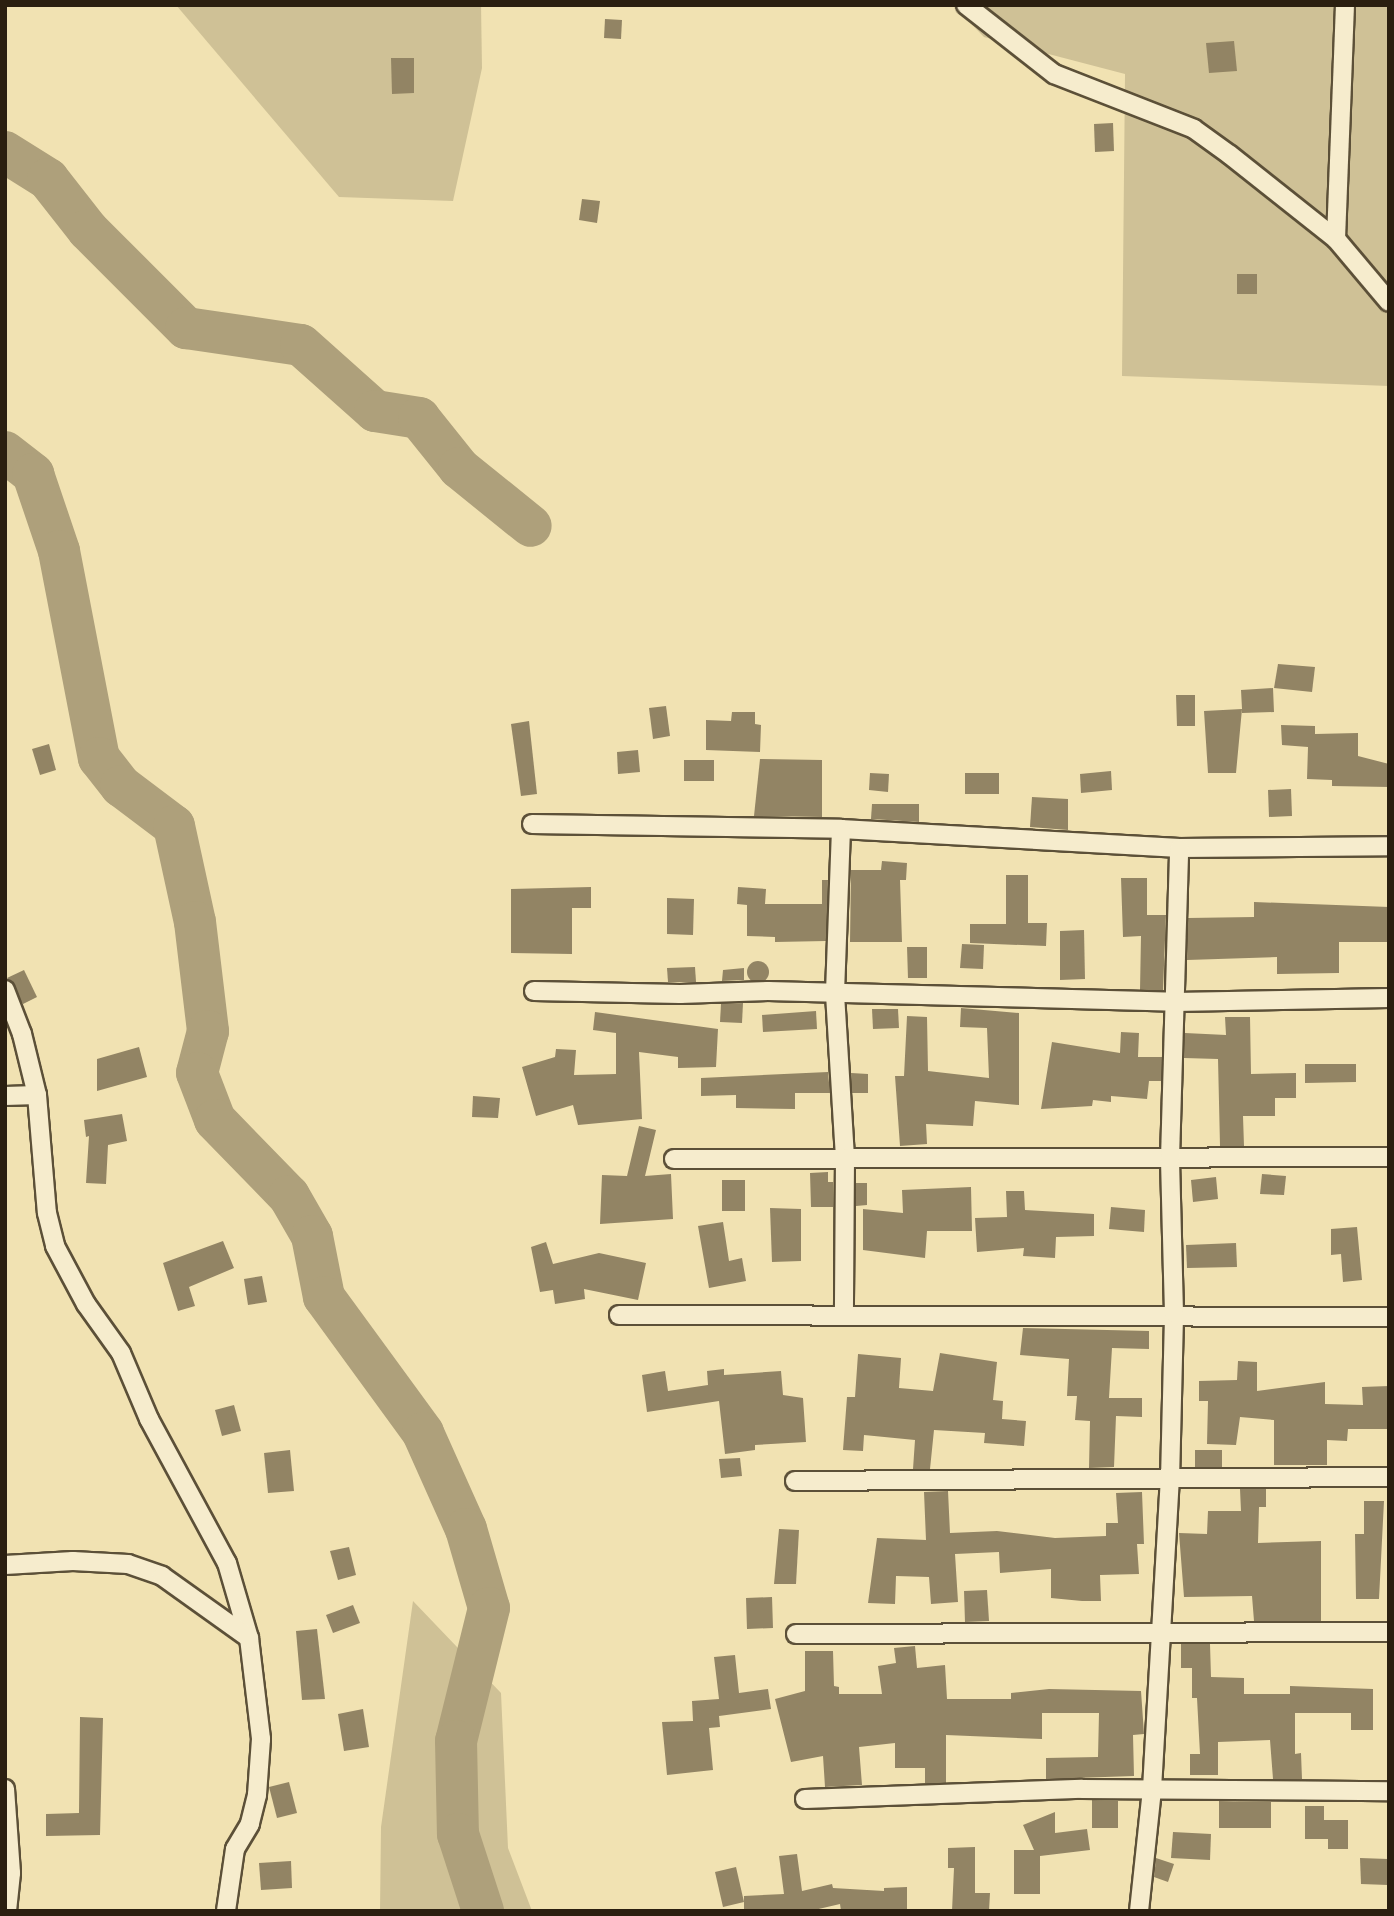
<!DOCTYPE html>
<style>
body{margin:0}
#map{position:relative;width:1394px;height:1916px;overflow:hidden;background:#f1e2b2;font-family:"IM FELL Double Pica",serif}
div>[style]{position:absolute}
.green>*{inset:0;background:#cfc196}
.river>*{height:42px;margin:-21px;padding:0 21px;transform-origin:21px;border-radius:21px;background:#aea07b}
.building>*{inset:0;background:#928464}
.round{border-radius:50%}
.roads{filter:drop-shadow(2px 0 #5c5038) drop-shadow(-2px 0 #5c5038) drop-shadow(0 2px #5c5038) drop-shadow(0 -2px #5c5038)}
.minor>*{height:18px;margin:-9px;padding:0 9px;transform-origin:9px;border-radius:9px;background:#f6eccd}
span{translate:-50% -50%;white-space:nowrap;text-align:center;line-height:1.15;-webkit-text-stroke:6px #f6eccd;paint-order:stroke}
.frame{position:absolute;inset:0;border:7px solid #2b1f10;pointer-events:none}
</style>
<div id="map">
<div class="green">
<div style="clip-path:polygon(176px 5px,481px 5px,482px 68px,453px 201px,339px 197px)"></div>
<div style="clip-path:polygon(953px 5px,1389px 5px,1389px 386px,1122px 376px,1125px 74px,984px 37px)"></div>
<div style="clip-path:polygon(413px 1601px,501px 1693px,508px 1848px,532px 1911px,380px 1911px,381px 1827px)"></div>
</div>
<div class="river">
<div style="left:5px;top:152px;width:51px;rotate:32.1deg"></div>
<div style="left:48px;top:179px;width:65px;rotate:51.9deg"></div>
<div style="left:88px;top:230px;width:139px;rotate:45deg"></div>
<div style="left:186px;top:328px;width:116px;rotate:8.4deg"></div>
<div style="left:301px;top:345px;width:99px;rotate:41.7deg"></div>
<div style="left:375px;top:411px;width:45px;rotate:9deg"></div>
<div style="left:419px;top:418px;width:64px;rotate:51.3deg"></div>
<div style="left:459px;top:468px;width:92px;rotate:38.9deg"></div>
<div style="left:5px;top:452px;width:36px;rotate:38deg"></div>
<div style="left:33px;top:474px;width:81px;rotate:71.3deg"></div>
<div style="left:59px;top:551px;width:211px;rotate:79.1deg"></div>
<div style="left:99px;top:758px;width:36px;rotate:52deg"></div>
<div style="left:121px;top:786px;width:66px;rotate:37deg"></div>
<div style="left:174px;top:826px;width:98px;rotate:77.7deg"></div>
<div style="left:195px;top:922px;width:110px;rotate:83.2deg"></div>
<div style="left:208px;top:1031px;width:43px;rotate:104.7deg"></div>
<div style="left:197px;top:1073px;width:50px;rotate:69deg"></div>
<div style="left:215px;top:1120px;width:106px;rotate:45.8deg"></div>
<div style="left:289px;top:1196px;width:46px;rotate:60.1deg"></div>
<div style="left:312px;top:1236px;width:62px;rotate:78.9deg"></div>
<div style="left:324px;top:1297px;width:168px;rotate:53.9deg"></div>
<div style="left:423px;top:1433px;width:105px;rotate:65.9deg"></div>
<div style="left:466px;top:1529px;width:82px;rotate:73.8deg"></div>
<div style="left:489px;top:1608px;width:137px;rotate:103.9deg"></div>
<div style="left:456px;top:1741px;width:93px;rotate:88.8deg"></div>
<div style="left:458px;top:1834px;width:81px;rotate:72deg"></div>
</div>
<div class="building">
<div style="clip-path:polygon(605px 19px,622px 20px,621px 39px,604px 38px)"></div>
<div style="clip-path:polygon(1234px 41px,1237px 71px,1209px 73px,1206px 43px)"></div>
<div style="clip-path:polygon(391px 58px,414px 58px,414px 93px,392px 94px)"></div>
<div style="clip-path:polygon(1113px 123px,1114px 151px,1095px 152px,1094px 124px)"></div>
<div style="clip-path:polygon(582px 199px,600px 201px,597px 223px,579px 220px)"></div>
<div style="clip-path:polygon(1237px 274px,1257px 274px,1257px 294px,1237px 294px)"></div>
<div style="clip-path:polygon(1278px 664px,1315px 667px,1312px 692px,1274px 688px)"></div>
<div style="clip-path:polygon(1273px 688px,1274px 712px,1242px 713px,1242px 709px,1236px 773px,1208px 773px,1204px 711px,1242px 709px,1241px 690px)"></div>
<div style="clip-path:polygon(1176px 695px,1195px 695px,1195px 726px,1177px 726px)"></div>
<div style="clip-path:polygon(666px 706px,670px 736px,653px 739px,649px 708px)"></div>
<div style="clip-path:polygon(732px 712px,755px 712px,755px 724px,761px 725px,760px 752px,706px 750px,706px 720px,731px 721px)"></div>
<div style="clip-path:polygon(529px 721px,537px 794px,521px 796px,511px 724px)"></div>
<div style="clip-path:polygon(1281px 725px,1315px 726px,1315px 734px,1358px 733px,1358px 756px,1389px 764px,1389px 787px,1332px 786px,1332px 780px,1307px 779px,1308px 747px,1282px 745px)"></div>
<div style="clip-path:polygon(49px 744px,56px 770px,40px 775px,32px 749px)"></div>
<div style="clip-path:polygon(638px 750px,640px 772px,618px 774px,617px 752px)"></div>
<div style="clip-path:polygon(760px 759px,822px 760px,822px 817px,754px 816px)"></div>
<div style="clip-path:polygon(684px 760px,714px 760px,714px 781px,684px 781px)"></div>
<div style="clip-path:polygon(1111px 771px,1112px 790px,1081px 793px,1080px 774px)"></div>
<div style="clip-path:polygon(870px 773px,889px 774px,888px 792px,869px 790px)"></div>
<div style="clip-path:polygon(965px 773px,999px 773px,999px 794px,965px 794px)"></div>
<div style="clip-path:polygon(1291px 789px,1292px 816px,1269px 817px,1268px 790px)"></div>
<div style="clip-path:polygon(1032px 797px,1068px 799px,1068px 830px,1030px 827px)"></div>
<div style="clip-path:polygon(872px 804px,919px 804px,919px 822px,871px 819px)"></div>
<div style="clip-path:polygon(882px 861px,907px 863px,906px 880px,900px 880px,902px 942px,850px 942px,851px 870px,881px 870px)"></div>
<div style="clip-path:polygon(1006px 875px,1028px 875px,1028px 923px,1047px 923px,1046px 946px,970px 943px,970px 924px,1006px 924px)"></div>
<div style="clip-path:polygon(1121px 878px,1147px 878px,1147px 915px,1166px 915px,1163px 990px,1140px 990px,1141px 936px,1123px 937px)"></div>
<div style="clip-path:polygon(822px 880px,828px 880px,826px 941px,775px 942px,775px 937px,747px 936px,747px 905px,737px 904px,738px 887px,766px 889px,765px 904px,822px 904px)"></div>
<div style="clip-path:polygon(591px 887px,591px 908px,572px 908px,572px 954px,511px 953px,511px 889px)"></div>
<div style="clip-path:polygon(667px 898px,694px 899px,693px 935px,667px 934px)"></div>
<div style="clip-path:polygon(1254px 902px,1389px 907px,1389px 942px,1339px 942px,1339px 973px,1277px 974px,1277px 957px,1187px 960px,1188px 918px,1254px 917px)"></div>
<div style="clip-path:polygon(1084px 930px,1085px 979px,1060px 980px,1060px 931px)"></div>
<div style="clip-path:polygon(962px 944px,984px 945px,983px 969px,960px 968px)"></div>
<div style="clip-path:polygon(907px 947px,927px 947px,927px 978px,908px 978px)"></div>
<div class="round" style="left:747px;top:961px;width:22px;height:22px"></div>
<div style="clip-path:polygon(695px 967px,696px 982px,668px 982px,667px 968px)"></div>
<div style="clip-path:polygon(744px 968px,744px 980px,722px 981px,723px 970px)"></div>
<div style="clip-path:polygon(24px 970px,37px 997px,23px 1004px,7px 978px)"></div>
<div style="clip-path:polygon(743px 1003px,742px 1023px,720px 1022px,721px 1004px)"></div>
<div style="clip-path:polygon(961px 1008px,1019px 1013px,1019px 1105px,975px 1101px,973px 1126px,926px 1124px,927px 1144px,900px 1146px,895px 1076px,904px 1076px,907px 1016px,927px 1017px,928px 1071px,989px 1078px,987px 1028px,960px 1027px)"></div>
<div style="clip-path:polygon(872px 1009px,898px 1009px,899px 1028px,873px 1029px)"></div>
<div style="clip-path:polygon(816px 1011px,817px 1029px,763px 1032px,762px 1015px)"></div>
<div style="clip-path:polygon(595px 1012px,718px 1029px,716px 1067px,678px 1068px,678px 1057px,639px 1052px,642px 1119px,578px 1125px,573px 1105px,536px 1116px,522px 1067px,555px 1057px,556px 1049px,576px 1050px,574px 1075px,616px 1074px,616px 1033px,593px 1030px)"></div>
<div style="clip-path:polygon(1225px 1017px,1250px 1017px,1251px 1074px,1296px 1073px,1296px 1098px,1275px 1098px,1275px 1116px,1243px 1116px,1244px 1146px,1220px 1146px,1218px 1059px,1184px 1058px,1185px 1033px,1226px 1035px)"></div>
<div style="clip-path:polygon(1121px 1032px,1139px 1033px,1138px 1057px,1162px 1057px,1161px 1081px,1149px 1081px,1147px 1099px,1111px 1096px,1111px 1102px,1093px 1100px,1092px 1106px,1041px 1109px,1052px 1042px,1120px 1053px)"></div>
<div style="clip-path:polygon(139px 1047px,147px 1077px,97px 1091px,97px 1059px)"></div>
<div style="clip-path:polygon(1305px 1064px,1356px 1064px,1356px 1082px,1305px 1083px)"></div>
<div style="clip-path:polygon(828px 1072px,830px 1093px,795px 1093px,795px 1109px,736px 1108px,736px 1095px,701px 1096px,701px 1078px)"></div>
<div style="clip-path:polygon(851px 1073px,868px 1074px,868px 1093px,852px 1093px)"></div>
<div style="clip-path:polygon(473px 1096px,500px 1098px,498px 1118px,472px 1117px)"></div>
<div style="clip-path:polygon(122px 1114px,127px 1141px,108px 1145px,106px 1184px,86px 1183px,89px 1136px,86px 1137px,84px 1120px)"></div>
<div style="clip-path:polygon(639px 1126px,656px 1130px,645px 1176px,671px 1174px,673px 1219px,600px 1224px,602px 1175px,627px 1176px)"></div>
<div style="clip-path:polygon(828px 1172px,828px 1182px,833px 1182px,833px 1207px,811px 1207px,810px 1173px)"></div>
<div style="clip-path:polygon(1262px 1174px,1286px 1176px,1284px 1195px,1260px 1194px)"></div>
<div style="clip-path:polygon(1216px 1177px,1218px 1199px,1193px 1202px,1191px 1180px)"></div>
<div style="clip-path:polygon(722px 1180px,745px 1180px,745px 1211px,722px 1211px)"></div>
<div style="clip-path:polygon(856px 1183px,867px 1183px,867px 1205px,856px 1206px)"></div>
<div style="clip-path:polygon(971px 1187px,972px 1231px,927px 1231px,925px 1258px,863px 1250px,863px 1209px,903px 1213px,902px 1190px)"></div>
<div style="clip-path:polygon(1006px 1191px,1024px 1191px,1025px 1210px,1094px 1214px,1094px 1236px,1056px 1237px,1055px 1258px,1023px 1256px,1024px 1248px,977px 1252px,975px 1218px,1007px 1217px)"></div>
<div style="clip-path:polygon(1111px 1207px,1145px 1210px,1144px 1232px,1109px 1229px)"></div>
<div style="clip-path:polygon(770px 1208px,801px 1209px,801px 1261px,772px 1262px)"></div>
<div style="clip-path:polygon(723px 1222px,729px 1261px,742px 1258px,746px 1281px,709px 1288px,698px 1226px)"></div>
<div style="clip-path:polygon(1357px 1227px,1362px 1280px,1343px 1282px,1341px 1254px,1331px 1255px,1331px 1229px)"></div>
<div style="clip-path:polygon(223px 1241px,234px 1268px,189px 1287px,195px 1306px,178px 1311px,163px 1263px)"></div>
<div style="clip-path:polygon(546px 1242px,553px 1264px,599px 1253px,646px 1263px,638px 1300px,584px 1289px,585px 1299px,555px 1304px,553px 1290px,540px 1292px,531px 1247px)"></div>
<div style="clip-path:polygon(1236px 1243px,1237px 1267px,1187px 1268px,1186px 1245px)"></div>
<div style="clip-path:polygon(262px 1276px,267px 1302px,248px 1305px,244px 1279px)"></div>
<div style="clip-path:polygon(1023px 1328px,1149px 1331px,1149px 1349px,1112px 1348px,1109px 1398px,1142px 1398px,1142px 1417px,1116px 1416px,1114px 1467px,1089px 1468px,1090px 1421px,1075px 1420px,1077px 1396px,1067px 1396px,1069px 1359px,1020px 1355px)"></div>
<div style="clip-path:polygon(940px 1353px,997px 1362px,993px 1400px,1003px 1401px,1002px 1419px,1026px 1421px,1024px 1446px,984px 1443px,985px 1433px,934px 1430px,930px 1469px,913px 1469px,915px 1440px,864px 1435px,863px 1451px,843px 1450px,847px 1397px,855px 1397px,858px 1354px,901px 1358px,899px 1388px,933px 1391px)"></div>
<div style="clip-path:polygon(1238px 1361px,1257px 1362px,1257px 1391px,1325px 1382px,1325px 1404px,1363px 1405px,1362px 1387px,1389px 1386px,1389px 1429px,1348px 1429px,1347px 1441px,1327px 1440px,1327px 1465px,1274px 1465px,1274px 1420px,1240px 1417px,1236px 1445px,1207px 1444px,1208px 1401px,1199px 1401px,1199px 1381px,1237px 1380px)"></div>
<div style="clip-path:polygon(724px 1369px,724px 1375px,781px 1371px,783px 1395px,803px 1398px,806px 1442px,755px 1445px,755px 1450px,725px 1454px,719px 1401px,647px 1412px,642px 1375px,665px 1371px,668px 1391px,708px 1385px,707px 1371px)"></div>
<div style="clip-path:polygon(234px 1405px,241px 1431px,222px 1436px,215px 1410px)"></div>
<div style="clip-path:polygon(290px 1450px,294px 1491px,268px 1493px,264px 1453px)"></div>
<div style="clip-path:polygon(1195px 1450px,1222px 1450px,1222px 1467px,1195px 1467px)"></div>
<div style="clip-path:polygon(740px 1458px,742px 1476px,721px 1478px,719px 1459px)"></div>
<div style="clip-path:polygon(1240px 1489px,1266px 1489px,1266px 1507px,1259px 1507px,1258px 1543px,1321px 1541px,1321px 1621px,1254px 1621px,1252px 1596px,1184px 1597px,1179px 1533px,1207px 1534px,1208px 1511px,1241px 1511px)"></div>
<div style="clip-path:polygon(948px 1491px,950px 1533px,997px 1531px,1055px 1538px,1106px 1536px,1106px 1523px,1118px 1523px,1116px 1493px,1142px 1492px,1144px 1544px,1137px 1544px,1139px 1574px,1100px 1575px,1101px 1601px,1082px 1601px,1051px 1598px,1051px 1569px,1000px 1573px,999px 1552px,955px 1554px,958px 1602px,931px 1604px,929px 1577px,896px 1576px,895px 1604px,868px 1603px,877px 1538px,926px 1540px,924px 1492px)"></div>
<div style="clip-path:polygon(1364px 1501px,1384px 1501px,1379px 1599px,1356px 1599px,1355px 1534px,1364px 1534px)"></div>
<div style="clip-path:polygon(779px 1529px,799px 1530px,796px 1584px,774px 1584px)"></div>
<div style="clip-path:polygon(349px 1547px,356px 1575px,338px 1580px,330px 1551px)"></div>
<div style="clip-path:polygon(987px 1590px,989px 1621px,965px 1622px,964px 1591px)"></div>
<div style="clip-path:polygon(772px 1597px,773px 1628px,747px 1629px,746px 1598px)"></div>
<div style="clip-path:polygon(353px 1605px,360px 1623px,333px 1633px,326px 1615px)"></div>
<div style="clip-path:polygon(317px 1629px,325px 1699px,302px 1700px,296px 1631px)"></div>
<div style="clip-path:polygon(1181px 1644px,1210px 1644px,1211px 1677px,1244px 1678px,1244px 1694px,1290px 1694px,1290px 1686px,1373px 1689px,1373px 1730px,1351px 1730px,1351px 1713px,1295px 1713px,1295px 1754px,1301px 1753px,1302px 1779px,1273px 1779px,1270px 1740px,1218px 1742px,1218px 1775px,1190px 1775px,1190px 1754px,1200px 1754px,1197px 1698px,1192px 1698px,1192px 1668px,1181px 1668px)"></div>
<div style="clip-path:polygon(915px 1646px,917px 1668px,945px 1665px,947px 1699px,1011px 1699px,1011px 1693px,1049px 1689px,1141px 1691px,1144px 1734px,1133px 1735px,1134px 1776px,1046px 1779px,1046px 1758px,1098px 1757px,1099px 1713px,1042px 1713px,1042px 1739px,946px 1735px,946px 1783px,925px 1783px,925px 1768px,895px 1768px,895px 1743px,859px 1747px,862px 1785px,825px 1787px,823px 1756px,791px 1762px,775px 1699px,805px 1691px,805px 1651px,833px 1651px,834px 1686px,839px 1687px,839px 1694px,882px 1694px,878px 1666px,896px 1663px,894px 1648px)"></div>
<div style="clip-path:polygon(735px 1655px,739px 1693px,768px 1689px,771px 1709px,719px 1716px,720px 1727px,709px 1728px,713px 1770px,667px 1775px,662px 1722px,693px 1721px,692px 1701px,719px 1699px,714px 1657px)"></div>
<div style="clip-path:polygon(363px 1709px,369px 1747px,344px 1751px,338px 1714px)"></div>
<div style="clip-path:polygon(80px 1717px,103px 1718px,100px 1835px,46px 1836px,46px 1814px,79px 1813px)"></div>
<div style="clip-path:polygon(289px 1782px,297px 1813px,277px 1818px,269px 1787px)"></div>
<div style="clip-path:polygon(1092px 1800px,1118px 1801px,1118px 1828px,1092px 1828px)"></div>
<div style="clip-path:polygon(1219px 1801px,1271px 1802px,1271px 1828px,1219px 1828px)"></div>
<div style="clip-path:polygon(1305px 1806px,1324px 1806px,1324px 1820px,1348px 1820px,1348px 1849px,1328px 1849px,1328px 1839px,1305px 1839px)"></div>
<div style="clip-path:polygon(1055px 1812px,1055px 1833px,1087px 1829px,1090px 1850px,1040px 1856px,1040px 1894px,1014px 1894px,1014px 1850px,1034px 1850px,1023px 1825px)"></div>
<div style="clip-path:polygon(1173px 1832px,1211px 1834px,1210px 1860px,1171px 1858px)"></div>
<div style="clip-path:polygon(975px 1847px,975px 1893px,990px 1893px,989px 1911px,952px 1911px,954px 1868px,948px 1868px,948px 1848px)"></div>
<div style="clip-path:polygon(797px 1854px,802px 1891px,832px 1884px,833px 1888px,884px 1891px,884px 1888px,907px 1887px,907px 1911px,841px 1911px,840px 1904px,810px 1911px,744px 1911px,744px 1896px,784px 1894px,779px 1856px)"></div>
<div style="clip-path:polygon(1156px 1858px,1174px 1864px,1168px 1882px,1154px 1877px)"></div>
<div style="clip-path:polygon(1360px 1858px,1388px 1859px,1388px 1885px,1361px 1884px)"></div>
<div style="clip-path:polygon(291px 1861px,292px 1888px,261px 1890px,259px 1863px)"></div>
<div style="clip-path:polygon(736px 1867px,744px 1902px,723px 1907px,715px 1872px)"></div>
</div>
<div class="roads">
<div class="minor">
<div style="left:966px;top:5px;width:112px;rotate:38.1deg"></div>
<div style="left:1054px;top:74px;width:150px;rotate:21.4deg"></div>
<div style="left:1194px;top:129px;width:44px;rotate:35.8deg"></div>
<div style="left:1230px;top:155px;width:135px;rotate:38.4deg"></div>
<div style="left:1336px;top:239px;width:82px;rotate:49.9deg"></div>
<div style="left:1336px;top:239px;width:234px;rotate:-87.8deg"></div>
<div style="left:532px;top:824px;width:309px;rotate:0.9deg"></div>
<div style="left:841px;top:829px;width:339px;rotate:3.2deg"></div>
<div style="left:1179px;top:848px;width:210px;rotate:-0.5deg"></div>
<div style="left:841px;top:829px;width:165px;rotate:92.1deg"></div>
<div style="left:835px;top:994px;width:164px;rotate:86.5deg"></div>
<div style="left:845px;top:1158px;width:156px;rotate:90.4deg"></div>
<div style="left:5px;top:990px;width:47px;rotate:68.9deg"></div>
<div style="left:22px;top:1034px;width:63px;rotate:76.2deg"></div>
<div style="left:37px;top:1095px;width:118px;rotate:85.2deg"></div>
<div style="left:47px;top:1213px;width:34px;rotate:76deg"></div>
<div style="left:55px;top:1246px;width:66px;rotate:61.9deg"></div>
<div style="left:86px;top:1304px;width:60px;rotate:54.5deg"></div>
<div style="left:121px;top:1353px;width:72px;rotate:67deg"></div>
<div style="left:149px;top:1419px;width:164px;rotate:61.6deg"></div>
<div style="left:227px;top:1563px;width:78px;rotate:73.7deg"></div>
<div style="left:249px;top:1638px;width:102px;rotate:83.2deg"></div>
<div style="left:261px;top:1739px;width:56px;rotate:94.1deg"></div>
<div style="left:257px;top:1795px;width:30px;rotate:104deg"></div>
<div style="left:250px;top:1824px;width:29px;rotate:121deg"></div>
<div style="left:235px;top:1849px;width:63px;rotate:98.3deg"></div>
<div style="left:534px;top:991px;width:146px;rotate:1.2deg"></div>
<div style="left:680px;top:994px;width:88px;rotate:-2deg"></div>
<div style="left:768px;top:991px;width:407px;rotate:1.5deg"></div>
<div style="left:1175px;top:1002px;width:214px;rotate:-1.1deg"></div>
<div style="left:5px;top:1096px;width:32px;rotate:-2deg"></div>
<div style="left:674px;top:1159px;width:715px;rotate:-0.16deg"></div>
<div style="left:619px;top:1315px;width:770px;rotate:0.15deg"></div>
<div style="left:795px;top:1481px;width:594px;rotate:-0.39deg"></div>
<div style="left:5px;top:1565px;width:68px;rotate:-3.4deg"></div>
<div style="left:73px;top:1561px;width:55px;rotate:3.1deg"></div>
<div style="left:128px;top:1564px;width:36px;rotate:19deg"></div>
<div style="left:162px;top:1576px;width:107px;rotate:35.5deg"></div>
<div style="left:796px;top:1634px;width:593px;rotate:-0.19deg"></div>
<div style="left:5px;top:1789px;width:84px;rotate:85.9deg"></div>
<div style="left:11px;top:1873px;width:38px;rotate:96deg"></div>
<div style="left:805px;top:1799px;width:277px;rotate:-2.1deg"></div>
<div style="left:1082px;top:1789px;width:307px;rotate:0.4deg"></div>
<div style="left:1139px;top:1911px;width:123px;rotate:-83.9deg"></div>
<div style="left:1152px;top:1789px;width:310px;rotate:-86.7deg"></div>
<div style="left:1170px;top:1480px;width:167px;rotate:-88.6deg"></div>
<div style="left:1174px;top:1313px;width:155px;rotate:-91.5deg"></div>
<div style="left:1170px;top:1158px;width:310px;rotate:-88.3deg"></div>
</div>
</div>
<div class="frame"></div>
</div>
